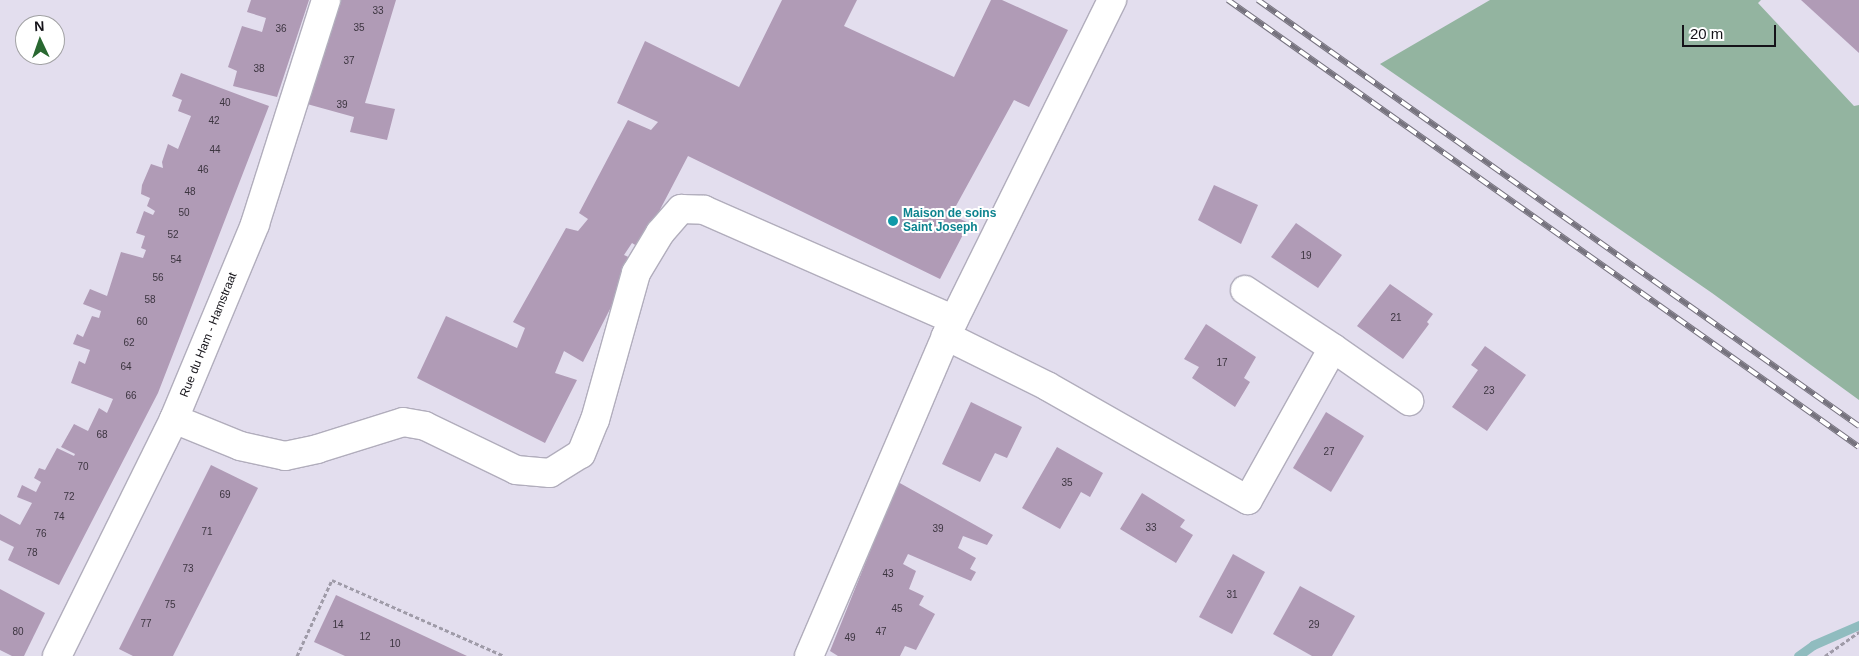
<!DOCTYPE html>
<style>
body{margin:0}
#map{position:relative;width:1859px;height:656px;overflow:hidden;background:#e3deee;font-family:Helvetica,sans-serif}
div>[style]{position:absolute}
.forest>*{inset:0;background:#93b4a0}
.stream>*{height:9px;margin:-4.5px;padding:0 4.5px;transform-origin:4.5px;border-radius:4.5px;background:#90bcbf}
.building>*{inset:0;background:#b09bb6}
.path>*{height:3px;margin-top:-1.5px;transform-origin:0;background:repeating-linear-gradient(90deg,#9f9ba8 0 4px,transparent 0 6.5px)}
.roads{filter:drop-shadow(1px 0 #b1adbc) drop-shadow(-1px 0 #b1adbc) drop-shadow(0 1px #b1adbc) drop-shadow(0 -1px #b1adbc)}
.minor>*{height:28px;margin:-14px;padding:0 14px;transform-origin:14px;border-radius:14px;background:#fff}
.rail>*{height:5.5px;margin-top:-2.75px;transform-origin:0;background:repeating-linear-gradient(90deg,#fff 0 11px,#76737e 0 22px);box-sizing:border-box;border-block:1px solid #76737e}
.dots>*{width:14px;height:14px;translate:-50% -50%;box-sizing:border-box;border:2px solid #fff;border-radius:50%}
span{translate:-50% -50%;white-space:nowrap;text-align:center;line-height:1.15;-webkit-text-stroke:4px #fff;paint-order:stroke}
.number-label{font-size:10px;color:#3c3540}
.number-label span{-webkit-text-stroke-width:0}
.culture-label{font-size:12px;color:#0d838f;font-weight:700}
.left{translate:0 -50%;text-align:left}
.street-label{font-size:12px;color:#151319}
.north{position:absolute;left:15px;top:15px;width:50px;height:50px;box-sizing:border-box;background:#fff;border:1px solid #a1a1a3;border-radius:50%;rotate:357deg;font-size:14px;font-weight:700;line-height:20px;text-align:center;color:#151319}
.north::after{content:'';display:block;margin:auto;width:18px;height:22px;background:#296831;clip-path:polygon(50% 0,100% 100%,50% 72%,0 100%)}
.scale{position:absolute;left:1682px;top:25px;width:94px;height:22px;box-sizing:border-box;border:2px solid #151319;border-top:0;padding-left:6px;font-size:15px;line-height:18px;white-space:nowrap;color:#151319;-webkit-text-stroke:4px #fff;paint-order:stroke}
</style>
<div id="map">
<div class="forest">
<div style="clip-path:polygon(1490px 0,1761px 0,1758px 3px,1854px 106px,1859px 105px,1859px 400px,1712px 293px,1380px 64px)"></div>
</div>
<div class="stream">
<div style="left:1798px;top:656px;width:19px;rotate:-36deg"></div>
<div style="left:1813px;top:645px;width:50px;rotate:-23.5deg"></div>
</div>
<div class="building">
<div style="clip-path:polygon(251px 0,309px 0,277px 97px,233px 86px,237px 71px,228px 67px,242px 26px,262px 32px,266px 18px,247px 12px)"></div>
<div style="clip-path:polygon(340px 0,396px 0,365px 103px,395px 109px,387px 140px,350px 132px,354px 117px,307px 104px)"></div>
<div style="clip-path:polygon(782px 0,857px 0,844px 26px,954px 77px,991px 0,1002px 0,1068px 30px,1029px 107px,1014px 100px,951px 215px,969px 223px,940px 279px,688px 156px,640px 248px,632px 243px,624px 255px,635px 260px,583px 362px,564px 351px,555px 373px,577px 380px,545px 443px,417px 378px,446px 316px,517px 348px,525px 328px,513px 322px,566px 228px,578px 231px,588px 219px,579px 213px,628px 120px,651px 130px,658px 122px,617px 103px,645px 41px,739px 87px)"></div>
<div style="clip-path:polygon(1801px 0,1859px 0,1859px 53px)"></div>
<div style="clip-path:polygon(181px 73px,269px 106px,158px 393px,59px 585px,8px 560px,14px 547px,0 540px,0 514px,20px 525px,32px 503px,17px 497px,22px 485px,36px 492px,41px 482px,34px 478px,39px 468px,45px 470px,57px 448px,74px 456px,75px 454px,61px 447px,74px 424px,88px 431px,99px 408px,107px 413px,113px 399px,71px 383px,79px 361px,85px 364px,90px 350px,73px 344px,77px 334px,83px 337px,92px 316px,99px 318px,101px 311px,83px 304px,90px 289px,107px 296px,121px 252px,143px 258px,146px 250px,141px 248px,145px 236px,136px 233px,144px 211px,153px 215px,155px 211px,147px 206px,150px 198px,141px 194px,142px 185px,151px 164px,163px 168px,162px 162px,168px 144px,178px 149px,191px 116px,178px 111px,182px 100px,172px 96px)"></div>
<div style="clip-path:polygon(1214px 185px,1258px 205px,1241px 244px,1198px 220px)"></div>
<div style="clip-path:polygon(1296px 223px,1342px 255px,1318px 288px,1271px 257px)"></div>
<div style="clip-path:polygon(1390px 284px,1433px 314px,1427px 322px,1429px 324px,1403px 359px,1357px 326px)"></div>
<div style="clip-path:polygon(1206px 324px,1256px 357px,1244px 378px,1250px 382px,1235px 407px,1192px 378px,1199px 367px,1184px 359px)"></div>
<div style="clip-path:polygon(1485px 346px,1526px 375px,1487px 431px,1452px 407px,1478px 370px,1471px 365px)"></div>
<div style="clip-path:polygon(971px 402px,1022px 427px,1007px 458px,995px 453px,980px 482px,942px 464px)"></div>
<div style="clip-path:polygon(1326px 412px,1364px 436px,1331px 492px,1293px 468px)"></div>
<div style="clip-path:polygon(1057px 447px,1103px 473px,1090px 497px,1081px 492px,1060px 529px,1022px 508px)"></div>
<div style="clip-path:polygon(211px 465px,258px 488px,173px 656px,133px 656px,119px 649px)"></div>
<div style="clip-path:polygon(898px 482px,993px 535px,987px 545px,963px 536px,958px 548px,976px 558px,970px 569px,976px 572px,971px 581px,908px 554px,903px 564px,916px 571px,909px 589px,924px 596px,919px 605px,935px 614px,916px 650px,905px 646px,900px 656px,838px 656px,830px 651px)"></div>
<div style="clip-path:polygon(1142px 493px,1185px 520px,1180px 527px,1193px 535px,1176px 563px,1120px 529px)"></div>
<div style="clip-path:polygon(1233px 554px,1265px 572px,1232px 634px,1199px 617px)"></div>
<div style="clip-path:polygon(1300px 586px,1355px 616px,1332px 656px,1312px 656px,1273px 634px)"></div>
<div style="clip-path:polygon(0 589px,45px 613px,24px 656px,12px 656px,0 650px)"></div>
<div style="clip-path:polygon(336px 595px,390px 620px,467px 656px,345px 656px,314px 642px)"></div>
</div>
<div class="path">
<div style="left:297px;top:656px;width:84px;rotate:-65.3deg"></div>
<div style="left:332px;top:580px;width:188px;rotate:23.8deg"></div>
<div style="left:1825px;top:656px;width:42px;rotate:-35.2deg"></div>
</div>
<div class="roads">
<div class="minor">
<div style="left:1245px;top:290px;width:105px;rotate:33.4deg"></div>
<div style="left:946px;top:336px;width:113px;rotate:26.3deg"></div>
<div style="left:1047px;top:386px;width:231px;rotate:29.6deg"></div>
<div style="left:1248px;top:500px;width:174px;rotate:-60.8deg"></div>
<div style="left:1333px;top:348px;width:93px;rotate:34.9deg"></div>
<div style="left:174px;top:419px;width:71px;rotate:22.2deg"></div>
<div style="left:240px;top:446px;width:46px;rotate:12.5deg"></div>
<div style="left:285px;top:456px;width:33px;rotate:-12deg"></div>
<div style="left:317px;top:449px;width:90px;rotate:-17.4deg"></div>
<div style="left:403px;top:422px;width:22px;rotate:10deg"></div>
<div style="left:425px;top:426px;width:101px;rotate:25.8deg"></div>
<div style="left:516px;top:470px;width:34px;rotate:5deg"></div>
<div style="left:550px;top:473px;width:36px;rotate:-32deg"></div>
<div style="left:581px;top:454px;width:37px;rotate:-68deg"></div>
<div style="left:595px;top:420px;width:153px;rotate:-74.4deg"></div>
<div style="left:636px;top:273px;width:47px;rotate:-59deg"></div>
<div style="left:660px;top:233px;width:32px;rotate:-49deg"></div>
<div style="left:681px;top:209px;width:23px;rotate:2deg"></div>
<div style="left:704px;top:210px;width:273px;rotate:23.7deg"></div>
<div style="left:57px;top:656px;width:264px;rotate:-63.7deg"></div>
<div style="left:174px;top:419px;width:211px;rotate:-67.4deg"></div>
<div style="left:255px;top:224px;width:235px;rotate:-72.4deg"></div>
<div style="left:809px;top:656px;width:348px;rotate:-66.8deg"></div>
<div style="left:946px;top:336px;width:375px;rotate:-63.7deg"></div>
</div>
</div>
<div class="rail">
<div style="left:1228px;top:0;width:773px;rotate:35.31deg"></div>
<div style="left:1258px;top:0;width:737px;rotate:35.33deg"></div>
</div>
<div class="dots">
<div style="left:893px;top:221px;background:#0f9aa8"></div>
</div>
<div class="number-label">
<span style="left:378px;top:11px">33</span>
<span style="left:359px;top:28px">35</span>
<span style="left:281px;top:29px">36</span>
<span style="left:349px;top:61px">37</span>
<span style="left:259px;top:69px">38</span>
<span style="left:225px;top:103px">40</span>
<span style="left:342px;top:105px">39</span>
<span style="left:214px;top:121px">42</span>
<span style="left:215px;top:150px">44</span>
<span style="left:203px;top:170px">46</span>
<span style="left:190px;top:192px">48</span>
<span style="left:184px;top:213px">50</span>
<span style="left:173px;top:235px">52</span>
<span style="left:1306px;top:256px">19</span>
<span style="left:176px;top:260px">54</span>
<span style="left:158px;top:278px">56</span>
<span style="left:150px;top:300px">58</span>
<span style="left:1396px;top:318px">21</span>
<span style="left:142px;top:322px">60</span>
<span style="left:129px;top:343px">62</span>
<span style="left:1222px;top:363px">17</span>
<span style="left:126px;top:367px">64</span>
<span style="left:1489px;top:391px">23</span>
<span style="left:131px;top:396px">66</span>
<span style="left:102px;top:435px">68</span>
<span style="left:1329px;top:452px">27</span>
<span style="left:83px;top:467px">70</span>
<span style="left:1067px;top:483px">35</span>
<span style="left:225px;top:495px">69</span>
<span style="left:69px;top:497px">72</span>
<span style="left:59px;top:517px">74</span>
<span style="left:1151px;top:528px">33</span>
<span style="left:938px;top:529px">39</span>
<span style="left:207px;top:532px">71</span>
<span style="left:41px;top:534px">76</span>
<span style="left:32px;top:553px">78</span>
<span style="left:188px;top:569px">73</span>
<span style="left:888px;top:574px">43</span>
<span style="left:1232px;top:595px">31</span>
<span style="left:170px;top:605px">75</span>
<span style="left:897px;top:609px">45</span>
<span style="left:146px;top:624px">77</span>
<span style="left:338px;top:625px">14</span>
<span style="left:1314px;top:625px">29</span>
<span style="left:18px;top:632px">80</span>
<span style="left:881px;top:632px">47</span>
<span style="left:365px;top:637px">12</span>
<span style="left:850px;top:638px">49</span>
<span style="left:395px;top:644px">10</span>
</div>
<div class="culture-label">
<span class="left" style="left:903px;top:221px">Maison de soins<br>Saint Joseph</span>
</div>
<div class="street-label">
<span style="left:209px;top:335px;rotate:-68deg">Rue du Ham - Hamstraat</span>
</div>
<div class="north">N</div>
<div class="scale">20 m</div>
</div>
